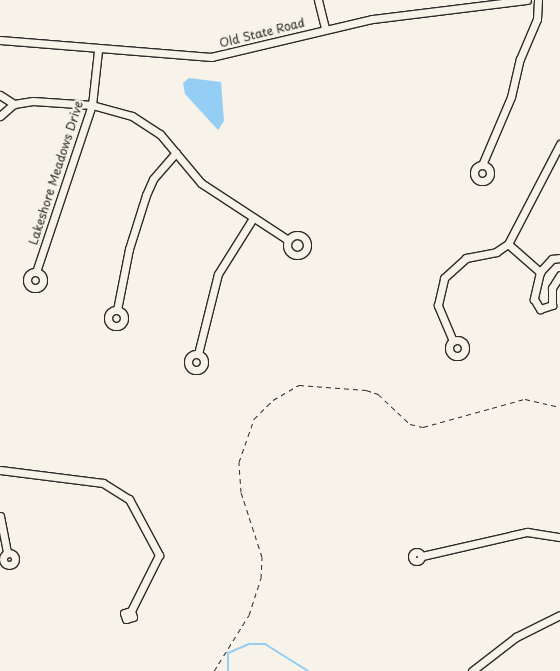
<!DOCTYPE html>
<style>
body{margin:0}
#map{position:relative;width:560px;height:671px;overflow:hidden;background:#f7f3e8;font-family:"Playpen Sans",sans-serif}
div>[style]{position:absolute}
.water>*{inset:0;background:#95cef4}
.stream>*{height:2px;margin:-1px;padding:0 1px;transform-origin:1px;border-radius:1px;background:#95cef4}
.path>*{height:1px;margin-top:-0.5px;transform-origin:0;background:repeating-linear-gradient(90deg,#2b2b2b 0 5px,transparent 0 9px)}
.roads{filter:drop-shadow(1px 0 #2b2b2b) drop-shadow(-1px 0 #2b2b2b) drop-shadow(0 1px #2b2b2b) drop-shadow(0 -1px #2b2b2b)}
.minor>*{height:7px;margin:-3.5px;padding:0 3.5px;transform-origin:3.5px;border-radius:3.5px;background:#f7f3e8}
.minor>.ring{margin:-3.5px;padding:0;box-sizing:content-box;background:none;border:7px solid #f7f3e8;border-radius:50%}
span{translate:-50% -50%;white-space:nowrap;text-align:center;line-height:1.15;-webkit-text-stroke:5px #f7f3e8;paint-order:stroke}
.street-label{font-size:12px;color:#2b2b2b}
</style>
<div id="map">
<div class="water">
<div style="clip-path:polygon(189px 78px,221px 82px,224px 121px,218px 130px,185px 94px,183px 83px)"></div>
</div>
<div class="stream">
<div style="left:228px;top:671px;width:18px;rotate:-90deg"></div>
<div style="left:228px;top:653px;width:23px;rotate:-23deg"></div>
<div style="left:249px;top:644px;width:16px"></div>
<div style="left:265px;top:644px;width:51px;rotate:32.1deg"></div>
</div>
<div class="path">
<div style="left:214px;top:671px;width:66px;rotate:-58deg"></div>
<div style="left:249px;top:615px;width:39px;rotate:-72deg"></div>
<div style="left:261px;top:578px;width:21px;rotate:-87deg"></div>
<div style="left:262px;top:557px;width:68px;rotate:-107.9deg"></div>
<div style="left:241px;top:492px;width:30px;rotate:-94deg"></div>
<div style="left:239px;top:462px;width:46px;rotate:-70.8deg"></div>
<div style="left:254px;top:419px;width:27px;rotate:-45deg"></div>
<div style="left:273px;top:400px;width:30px;rotate:-30deg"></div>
<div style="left:299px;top:385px;width:67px;rotate:4.3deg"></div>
<div style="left:366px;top:390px;width:13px;rotate:18deg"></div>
<div style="left:378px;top:394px;width:44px;rotate:43.2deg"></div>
<div style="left:410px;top:424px;width:13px;rotate:13deg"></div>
<div style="left:423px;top:427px;width:106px;rotate:-15.4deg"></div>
<div style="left:525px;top:399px;width:36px;rotate:13deg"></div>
</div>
<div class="roads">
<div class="minor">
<div style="left:318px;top:0;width:30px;rotate:76deg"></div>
<div style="left:0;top:40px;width:212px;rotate:4.6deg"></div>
<div style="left:211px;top:57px;width:165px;rotate:-13.3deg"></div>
<div style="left:372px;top:19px;width:156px;rotate:-7deg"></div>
<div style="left:0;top:95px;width:17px;rotate:33deg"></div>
<div style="left:0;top:116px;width:18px;rotate:-41deg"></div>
<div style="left:14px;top:104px;width:19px;rotate:-9deg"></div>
<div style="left:33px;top:101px;width:59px;rotate:3.9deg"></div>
<div style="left:92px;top:105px;width:41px;rotate:15.4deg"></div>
<div style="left:132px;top:116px;width:33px;rotate:33deg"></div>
<div style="left:160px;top:134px;width:64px;rotate:50.1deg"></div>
<div style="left:201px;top:183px;width:104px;rotate:33.2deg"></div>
<div style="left:482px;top:165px;width:74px;rotate:-66.9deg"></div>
<div style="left:511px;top:97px;width:39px;rotate:-77deg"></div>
<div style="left:520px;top:59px;width:43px;rotate:-67deg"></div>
<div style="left:537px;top:19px;width:19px;rotate:-87deg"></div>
<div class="ring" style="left:474px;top:165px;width:9px;height:9px"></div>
<div class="ring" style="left:287px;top:235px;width:13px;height:13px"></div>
<div style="left:508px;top:244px;width:43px;rotate:41.2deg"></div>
<div style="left:560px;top:258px;width:8px;rotate:173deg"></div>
<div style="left:552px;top:259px;width:18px;rotate:133deg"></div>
<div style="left:540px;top:272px;width:28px;rotate:103deg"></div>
<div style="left:534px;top:299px;width:12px;rotate:59deg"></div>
<div style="left:540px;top:309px;width:13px;rotate:-18deg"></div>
<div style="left:552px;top:305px;width:17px;rotate:-90deg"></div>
<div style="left:552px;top:288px;width:15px;rotate:-58deg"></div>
<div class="ring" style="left:27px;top:272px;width:9px;height:9px"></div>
<div style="left:36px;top:272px;width:176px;rotate:-71.5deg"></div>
<div style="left:92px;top:105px;width:54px;rotate:-83.7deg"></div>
<div class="ring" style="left:108px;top:310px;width:9px;height:9px"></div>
<div style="left:117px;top:310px;width:62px;rotate:-78.9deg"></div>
<div style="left:129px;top:249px;width:57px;rotate:-72.5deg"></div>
<div style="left:146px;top:195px;width:17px;rotate:-66deg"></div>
<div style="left:153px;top:179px;width:35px;rotate:-49deg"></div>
<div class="ring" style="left:449px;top:340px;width:9px;height:9px"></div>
<div style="left:453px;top:341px;width:39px;rotate:-113deg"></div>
<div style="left:438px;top:305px;width:28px;rotate:-77deg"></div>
<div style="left:444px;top:278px;width:30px;rotate:-42deg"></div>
<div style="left:466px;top:258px;width:31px;rotate:-11deg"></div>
<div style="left:496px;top:252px;width:14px;rotate:-34deg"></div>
<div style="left:508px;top:244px;width:113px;rotate:-62.5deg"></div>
<div class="ring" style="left:188px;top:354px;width:9px;height:9px"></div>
<div style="left:198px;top:354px;width:82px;rotate:-76deg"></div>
<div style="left:218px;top:274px;width:66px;rotate:-58deg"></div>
<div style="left:0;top:470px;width:104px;rotate:7.2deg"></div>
<div style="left:103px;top:483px;width:31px;rotate:32deg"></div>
<div style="left:129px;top:499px;width:64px;rotate:61.8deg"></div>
<div style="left:159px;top:555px;width:63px;rotate:116.6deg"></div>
<div style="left:131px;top:611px;width:6px;rotate:72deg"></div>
<div style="left:133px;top:617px;width:7px;rotate:164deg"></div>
<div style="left:126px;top:619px;width:6px;rotate:-108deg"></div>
<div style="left:124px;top:613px;width:7px;rotate:-16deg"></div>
<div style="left:0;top:516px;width:38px;rotate:79deg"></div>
<div class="ring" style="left:412.5px;top:552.5px;width:2px;height:2px"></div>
<div class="ring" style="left:3px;top:553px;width:5px;height:5px"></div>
<div style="left:422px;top:556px;width:108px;rotate:-12.9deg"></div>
<div style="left:527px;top:532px;width:33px;rotate:9deg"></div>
<div style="left:472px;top:671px;width:56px;rotate:-37.7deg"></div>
<div style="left:516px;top:637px;width:49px;rotate:-26.6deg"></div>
</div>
</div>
<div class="street-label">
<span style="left:262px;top:33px;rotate:-14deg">Old State Road</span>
<span style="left:56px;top:173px;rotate:-72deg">Lakeshore Meadows Drive</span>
</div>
</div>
